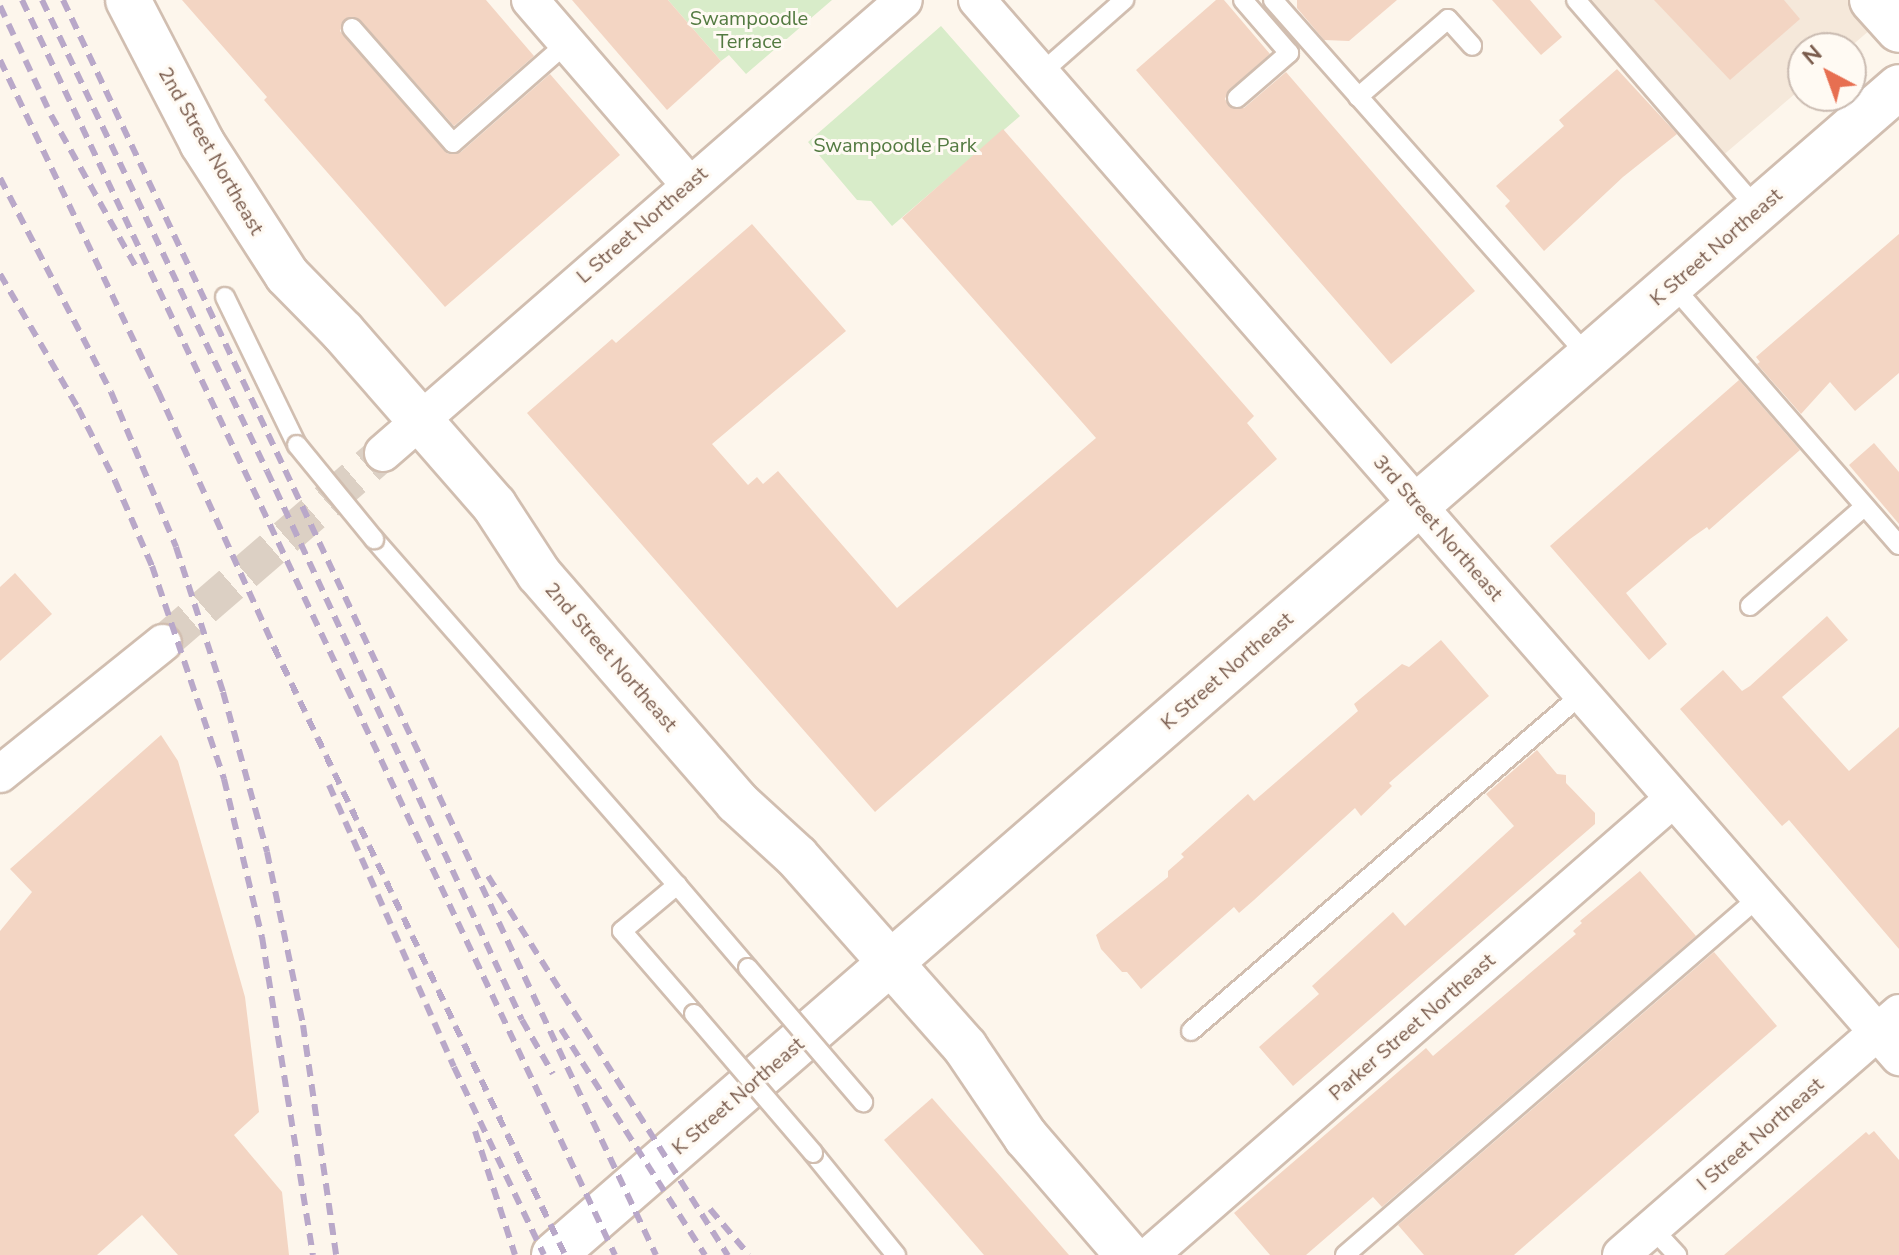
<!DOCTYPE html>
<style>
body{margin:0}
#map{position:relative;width:1899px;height:1255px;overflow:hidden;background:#fdf6ec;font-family:"Nunito Sans",sans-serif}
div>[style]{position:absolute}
.residential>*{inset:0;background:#f5e8da}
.green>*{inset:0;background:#d8ecc9}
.building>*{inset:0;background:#f3d5c3}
.street-tunnel>*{height:36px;margin-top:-18px;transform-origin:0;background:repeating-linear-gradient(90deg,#dcd0c4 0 36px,transparent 0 54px)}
.roads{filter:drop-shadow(2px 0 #d1beb0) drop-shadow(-2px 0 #d1beb0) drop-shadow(0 2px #d1beb0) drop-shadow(0 -2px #d1beb0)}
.lane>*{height:18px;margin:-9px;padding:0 9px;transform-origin:9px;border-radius:9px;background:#fff}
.street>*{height:36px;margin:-18px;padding:0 18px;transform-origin:18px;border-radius:18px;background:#fff}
.secondary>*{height:44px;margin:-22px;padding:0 22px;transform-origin:22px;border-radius:22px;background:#fff}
.rail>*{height:6px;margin-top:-3px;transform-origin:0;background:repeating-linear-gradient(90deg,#b9a8c9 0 12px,transparent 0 20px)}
.bridges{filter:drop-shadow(2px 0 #d1beb0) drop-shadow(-2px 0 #d1beb0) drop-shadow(0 2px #d1beb0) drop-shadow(0 -2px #d1beb0)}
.lane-bridge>*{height:18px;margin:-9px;padding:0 9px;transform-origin:9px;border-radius:9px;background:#fff}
span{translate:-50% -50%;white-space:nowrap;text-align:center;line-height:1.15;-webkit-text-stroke:6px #fffaf3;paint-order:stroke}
.park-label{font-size:20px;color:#537a41}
.street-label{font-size:20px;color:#7a5c4d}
.north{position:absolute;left:1787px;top:32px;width:80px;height:80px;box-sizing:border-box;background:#fffaf3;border:2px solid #cabbb1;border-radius:50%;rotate:319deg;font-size:22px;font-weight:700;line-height:32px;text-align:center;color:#7a5c4d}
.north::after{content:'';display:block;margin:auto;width:28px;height:36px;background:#e76f51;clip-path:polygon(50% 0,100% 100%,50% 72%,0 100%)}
</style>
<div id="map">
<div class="residential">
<div style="clip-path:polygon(1583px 0,1899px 0,1899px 5px,1849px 48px,1803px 48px,1803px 87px,1721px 157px)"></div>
</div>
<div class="green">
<div style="clip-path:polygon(668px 0,832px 0,746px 74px,729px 55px,721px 61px)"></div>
<div style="clip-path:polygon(941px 26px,1020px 116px,892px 226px,871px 201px,857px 200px,808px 142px)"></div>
</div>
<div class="building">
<div style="clip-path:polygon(182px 0,486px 0,534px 56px,454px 126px,360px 20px,345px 19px,340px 31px,448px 154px,461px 152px,550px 74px,620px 155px,445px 307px,264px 100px,267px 97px)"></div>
<div style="clip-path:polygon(572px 0,668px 0,721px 61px,667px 110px)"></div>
<div style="clip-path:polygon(1216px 0,1224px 0,1270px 54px,1229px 90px,1225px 99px,1229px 106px,1244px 108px,1286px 72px,1475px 291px,1391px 364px,1136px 70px)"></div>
<div style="clip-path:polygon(1297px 0,1397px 0,1349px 41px,1324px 40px,1297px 8px)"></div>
<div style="clip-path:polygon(1492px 0,1530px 0,1562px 37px,1541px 55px)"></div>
<div style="clip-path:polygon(1654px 0,1784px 0,1800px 19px,1730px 80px)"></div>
<div style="clip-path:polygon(1617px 69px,1677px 134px,1623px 177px,1544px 251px,1505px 206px,1510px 201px,1496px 186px,1564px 126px,1559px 120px)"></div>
<div style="clip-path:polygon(1003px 129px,1254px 416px,1247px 423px,1277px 459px,875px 812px,527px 413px,612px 339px,616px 343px,752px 224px,846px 331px,712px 444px,748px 485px,757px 477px,763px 484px,778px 471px,897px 608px,1096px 438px,902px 218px)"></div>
<div style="clip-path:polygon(1899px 234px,1899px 373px,1855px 411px,1830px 382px,1801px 414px,1757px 364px,1760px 362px,1756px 357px)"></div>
<div style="clip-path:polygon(1739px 380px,1800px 450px,1709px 530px,1707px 527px,1690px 539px,1626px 593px,1667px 644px,1649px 660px,1550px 546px)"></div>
<div style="clip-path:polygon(1874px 443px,1899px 472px,1899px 524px,1849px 465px)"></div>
<div style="clip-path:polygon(15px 573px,52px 614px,0 661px,0 587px)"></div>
<div style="clip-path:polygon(1827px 616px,1848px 640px,1782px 697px,1849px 771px,1899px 727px,1899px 949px,1789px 820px,1782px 826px,1680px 709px,1723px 670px,1742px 691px,1750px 686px)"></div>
<div style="clip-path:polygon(1441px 640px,1489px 696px,1389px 783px,1392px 786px,1361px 816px,1355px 808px,1254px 900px,1239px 913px,1234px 907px,1141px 989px,1127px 972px,1122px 972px,1101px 949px,1096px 935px,1168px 877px,1168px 871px,1184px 857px,1181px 854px,1248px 794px,1254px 801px,1358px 711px,1354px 704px,1402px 664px,1409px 667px)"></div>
<div style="clip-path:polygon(161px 735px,178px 761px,245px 997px,259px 1112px,234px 1135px,282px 1192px,289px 1255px,178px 1255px,142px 1215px,97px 1255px,0 1255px,0 931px,32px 892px,10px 869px)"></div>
<div style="clip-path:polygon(1537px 750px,1557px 774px,1566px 775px,1566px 783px,1595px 813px,1595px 824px,1293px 1086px,1259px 1047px,1319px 994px,1312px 986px,1393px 912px,1405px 926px,1514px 826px,1486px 794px)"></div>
<div style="clip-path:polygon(1640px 871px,1696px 936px,1382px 1207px,1373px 1197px,1306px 1255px,1270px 1255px,1234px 1213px,1426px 1048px,1433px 1056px,1576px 934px,1573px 931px,1582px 923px,1580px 921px)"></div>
<div style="clip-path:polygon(1714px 952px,1777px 1026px,1514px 1255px,1424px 1255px,1398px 1225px)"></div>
<div style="clip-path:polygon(932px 1098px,1069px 1255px,984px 1255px,884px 1140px)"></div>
<div style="clip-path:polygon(1874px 1131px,1899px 1160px,1899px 1255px,1724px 1255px,1866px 1132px,1869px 1135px)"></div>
</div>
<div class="street-tunnel">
<div style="left:163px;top:643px;width:291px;rotate:-40.8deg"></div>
</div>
<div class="roads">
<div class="lane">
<div style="left:1273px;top:0;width:477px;rotate:48.5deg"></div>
<div style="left:1576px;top:0;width:277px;rotate:49deg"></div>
<div style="left:352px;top:28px;width:153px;rotate:48.7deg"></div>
<div style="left:453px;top:143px;width:152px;rotate:-41.3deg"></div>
<div style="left:1041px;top:73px;width:111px;rotate:-41.3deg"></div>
<div style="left:1358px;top:97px;width:119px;rotate:-40.9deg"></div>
<div style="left:1448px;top:19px;width:36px;rotate:48deg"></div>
<div style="left:1237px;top:98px;width:69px;rotate:-40.9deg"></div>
<div style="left:1289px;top:53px;width:70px;rotate:-131deg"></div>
<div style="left:1672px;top:285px;width:345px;rotate:48.9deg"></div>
<div style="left:225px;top:297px;width:165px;rotate:64.1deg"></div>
<div style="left:374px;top:539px;width:460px;rotate:48.8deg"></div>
<div style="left:1750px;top:606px;width:151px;rotate:-41deg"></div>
<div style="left:694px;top:1014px;width:110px;rotate:-130.9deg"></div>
<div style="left:622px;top:931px;width:72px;rotate:-39.9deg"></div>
<div style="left:677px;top:885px;width:109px;rotate:49.5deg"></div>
<div style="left:1191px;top:1031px;width:516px;rotate:-40.76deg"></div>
<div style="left:813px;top:1153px;width:132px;rotate:50.9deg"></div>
<div style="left:1652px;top:1228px;width:37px;rotate:47deg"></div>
<div style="left:1345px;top:1255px;width:547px;rotate:-40.85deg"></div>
</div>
<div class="street">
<div style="left:530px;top:0;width:243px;rotate:49.2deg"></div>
<div style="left:977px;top:0;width:1403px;rotate:48.9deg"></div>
<div style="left:383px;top:453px;width:690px;rotate:-41.01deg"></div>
<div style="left:0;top:774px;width:209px;rotate:-38.8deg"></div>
<div style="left:1150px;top:1255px;width:694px;rotate:-41.08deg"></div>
<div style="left:1621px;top:1255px;width:369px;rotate:-41deg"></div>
</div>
<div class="secondary">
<div style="left:128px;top:0;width:161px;rotate:62.6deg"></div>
<div style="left:202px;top:143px;width:157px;rotate:57.2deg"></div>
<div style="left:287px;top:275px;width:80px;rotate:45.5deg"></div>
<div style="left:343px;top:332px;width:230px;rotate:48.9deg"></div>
<div style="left:494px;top:505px;width:82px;rotate:56.9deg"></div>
<div style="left:539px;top:574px;width:302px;rotate:49deg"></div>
<div style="left:737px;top:802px;width:81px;rotate:42.5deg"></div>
<div style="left:797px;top:857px;width:254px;rotate:48.5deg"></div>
<div style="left:965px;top:1047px;width:109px;rotate:55.9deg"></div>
<div style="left:1026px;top:1137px;width:156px;rotate:49.2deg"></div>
<div style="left:1872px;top:0;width:40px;rotate:48deg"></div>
<div style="left:554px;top:1255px;width:1781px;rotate:-40.97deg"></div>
</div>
</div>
<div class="rail">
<div style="left:22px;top:0;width:1388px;rotate:64.71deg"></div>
<div style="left:42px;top:0;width:522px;rotate:64.47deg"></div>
<div style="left:267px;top:471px;width:605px;rotate:65.09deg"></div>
<div style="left:522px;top:1020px;width:62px;rotate:60.1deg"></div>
<div style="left:63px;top:0;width:1388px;rotate:64.71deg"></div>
<div style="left:0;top:6px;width:120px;rotate:64.9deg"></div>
<div style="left:51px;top:115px;width:174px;rotate:60.8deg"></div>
<div style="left:0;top:60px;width:367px;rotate:64.5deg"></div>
<div style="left:158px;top:391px;width:281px;rotate:65.6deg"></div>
<div style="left:274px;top:647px;width:674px;rotate:64.42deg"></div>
<div style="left:0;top:178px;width:241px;rotate:62.6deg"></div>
<div style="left:111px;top:392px;width:168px;rotate:67.2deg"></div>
<div style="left:176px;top:547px;width:152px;rotate:72deg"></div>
<div style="left:223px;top:692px;width:166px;rotate:74.6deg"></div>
<div style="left:267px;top:852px;width:177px;rotate:78.2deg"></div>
<div style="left:303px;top:1025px;width:232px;rotate:81.8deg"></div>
<div style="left:0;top:274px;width:155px;rotate:59.8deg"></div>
<div style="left:78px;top:408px;width:82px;rotate:63.1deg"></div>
<div style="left:115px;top:481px;width:93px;rotate:66.5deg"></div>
<div style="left:152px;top:566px;width:225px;rotate:71.3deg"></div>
<div style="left:224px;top:779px;width:163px;rotate:76.5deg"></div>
<div style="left:262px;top:937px;width:322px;rotate:80.9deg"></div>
<div style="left:329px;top:785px;width:308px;rotate:66.1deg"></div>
<div style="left:454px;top:1067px;width:208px;rotate:64.4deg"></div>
<div style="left:488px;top:876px;width:449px;rotate:57.7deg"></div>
<div style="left:561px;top:1029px;width:268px;rotate:57.5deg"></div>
<div style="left:475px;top:1131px;width:130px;rotate:72.1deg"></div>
<div style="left:710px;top:1209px;width:60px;rotate:49.7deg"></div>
</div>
<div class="bridges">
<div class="lane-bridge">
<div style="left:297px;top:445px;width:122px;rotate:50.7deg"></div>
<div style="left:748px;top:968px;width:177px;rotate:49.4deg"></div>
<div style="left:694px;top:1014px;width:183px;rotate:49.4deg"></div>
</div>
</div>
<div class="park-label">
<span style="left:749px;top:30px">Swampoodle<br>Terrace</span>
<span style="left:895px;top:145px">Swampoodle Park</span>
</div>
<div class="street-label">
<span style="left:211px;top:151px;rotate:60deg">2nd Street Northeast</span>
<span style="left:642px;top:225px;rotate:-41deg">L Street Northeast</span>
<span style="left:1716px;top:247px;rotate:-41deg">K Street Northeast</span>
<span style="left:1438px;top:528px;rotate:49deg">3rd Street Northeast</span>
<span style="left:611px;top:657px;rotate:49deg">2nd Street Northeast</span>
<span style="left:1227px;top:671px;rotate:-41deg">K Street Northeast</span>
<span style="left:1412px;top:1027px;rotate:-41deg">Parker Street Northeast</span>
<span style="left:738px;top:1096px;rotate:-41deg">K Street Northeast</span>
<span style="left:1760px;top:1134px;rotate:-41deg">I Street Northeast</span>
</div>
<div class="north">N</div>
</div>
